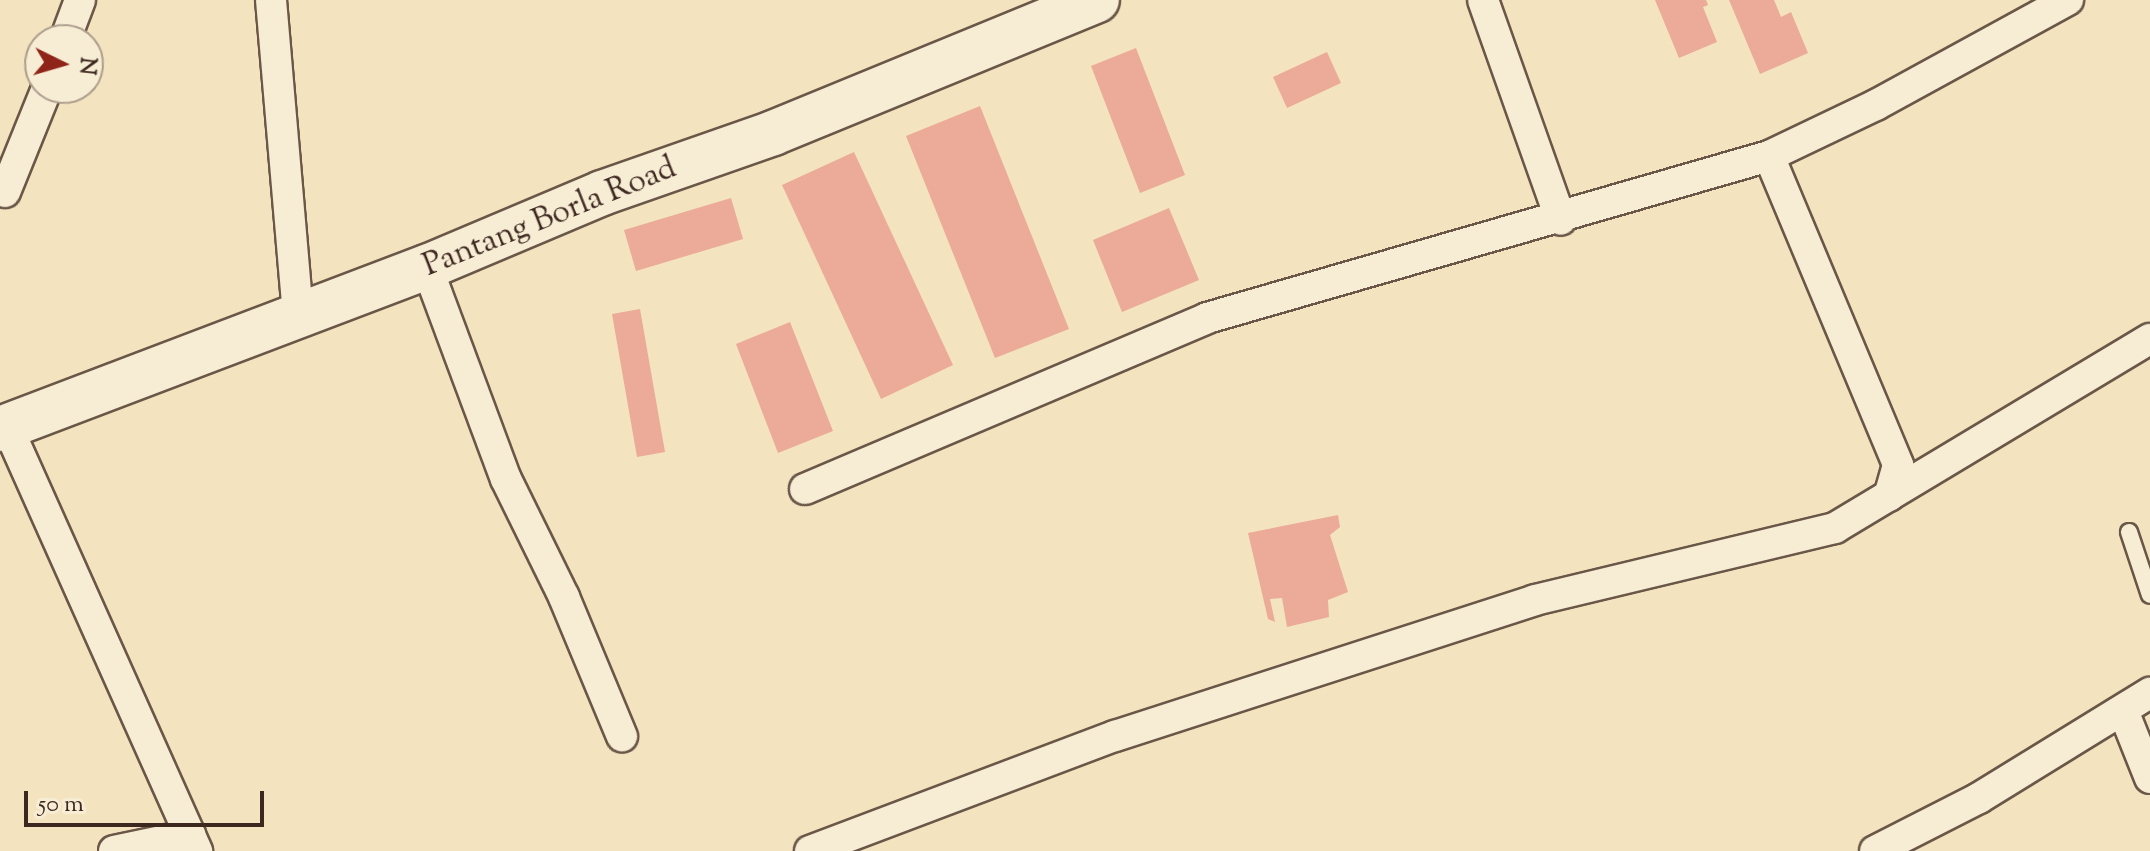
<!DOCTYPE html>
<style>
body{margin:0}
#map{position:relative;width:2150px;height:851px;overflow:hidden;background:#f3e3be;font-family:"Sorts Mill Goudy",serif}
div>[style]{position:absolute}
.building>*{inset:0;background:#ebab98}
.roads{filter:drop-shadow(2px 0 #6a5748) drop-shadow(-2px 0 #6a5748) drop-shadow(0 2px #6a5748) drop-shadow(0 -2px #6a5748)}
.lane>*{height:16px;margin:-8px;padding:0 8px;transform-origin:8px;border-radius:8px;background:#f7edd5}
.street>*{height:30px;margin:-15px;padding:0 15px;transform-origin:15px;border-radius:15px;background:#f7edd5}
.secondary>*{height:44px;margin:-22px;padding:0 22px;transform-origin:22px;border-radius:22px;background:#f7edd5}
span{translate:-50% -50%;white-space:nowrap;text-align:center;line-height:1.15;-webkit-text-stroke:6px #f7edd5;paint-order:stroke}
.street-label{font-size:32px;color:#3d2820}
.north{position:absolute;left:24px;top:24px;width:80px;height:80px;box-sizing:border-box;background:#f7edd5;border:2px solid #ad9e8d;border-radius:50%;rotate:95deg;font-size:22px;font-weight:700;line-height:32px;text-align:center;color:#3d2820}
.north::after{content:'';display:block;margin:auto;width:28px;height:36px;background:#8f2418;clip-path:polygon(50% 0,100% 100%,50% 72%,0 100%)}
.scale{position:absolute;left:24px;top:791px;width:240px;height:36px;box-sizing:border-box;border:4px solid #3d2820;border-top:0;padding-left:10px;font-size:24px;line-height:28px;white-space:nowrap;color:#3d2820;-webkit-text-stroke:6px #f7edd5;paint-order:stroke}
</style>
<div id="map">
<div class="building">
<div style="clip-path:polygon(1655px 0,1706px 0,1708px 5px,1703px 7px,1717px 42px,1679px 58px)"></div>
<div style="clip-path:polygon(1729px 0,1774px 0,1781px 17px,1791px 12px,1808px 53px,1760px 74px)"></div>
<div style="clip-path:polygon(1136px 48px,1185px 175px,1140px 193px,1091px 66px)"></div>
<div style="clip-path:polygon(1327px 52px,1341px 83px,1287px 108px,1273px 77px)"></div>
<div style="clip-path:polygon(980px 106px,1069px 329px,995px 358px,906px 136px)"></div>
<div style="clip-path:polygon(854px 152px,953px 365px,881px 399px,782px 185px)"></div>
<div style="clip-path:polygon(731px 198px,743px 239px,636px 271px,624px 230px)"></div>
<div style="clip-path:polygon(1169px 208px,1199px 280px,1122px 312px,1093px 240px)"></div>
<div style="clip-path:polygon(640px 309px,665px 452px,637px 457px,612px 314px)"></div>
<div style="clip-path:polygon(790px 322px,833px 431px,778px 453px,736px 344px)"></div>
<div style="clip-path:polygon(1338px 515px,1340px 527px,1330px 535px,1348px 592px,1328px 600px,1329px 617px,1287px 627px,1282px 598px,1270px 599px,1275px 622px,1268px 619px,1248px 533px)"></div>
</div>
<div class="roads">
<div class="lane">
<div style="left:2129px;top:532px;width:66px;rotate:71.6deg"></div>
</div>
<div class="street">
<div style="left:271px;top:0;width:318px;rotate:85.1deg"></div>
<div style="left:1483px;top:0;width:233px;rotate:70.5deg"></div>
<div style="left:65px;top:40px;width:43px;rotate:-69.4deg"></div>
<div style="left:1769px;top:156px;width:335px;rotate:67.3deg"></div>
<div style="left:1898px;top:465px;width:32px;rotate:106deg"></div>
<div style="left:5px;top:192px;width:112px;rotate:-68deg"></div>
<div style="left:427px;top:267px;width:226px;rotate:69.6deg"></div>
<div style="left:506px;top:479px;width:131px;rotate:63.8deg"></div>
<div style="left:564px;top:597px;width:151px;rotate:67.4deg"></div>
<div style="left:7px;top:426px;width:466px;rotate:65.9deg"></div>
<div style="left:805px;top:489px;width:437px;rotate:-23deg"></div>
<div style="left:1207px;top:318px;width:585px;rotate:-16.08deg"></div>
<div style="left:1769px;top:156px;width:119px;rotate:-25.5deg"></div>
<div style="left:1876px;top:105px;width:219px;rotate:-28.7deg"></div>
<div style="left:2124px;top:713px;width:70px;rotate:68.2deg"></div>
<div style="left:114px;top:851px;width:78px;rotate:-11.9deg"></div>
<div style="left:810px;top:851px;width:326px;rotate:-20.7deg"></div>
<div style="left:1115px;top:736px;width:441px;rotate:-17.9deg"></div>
<div style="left:1535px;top:600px;width:309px;rotate:-13.5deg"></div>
<div style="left:1835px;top:528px;width:367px;rotate:-31deg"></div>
<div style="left:1875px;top:851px;width:117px;rotate:-27deg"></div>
<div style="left:1979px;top:798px;width:201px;rotate:-31.6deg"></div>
</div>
<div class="secondary">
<div style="left:0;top:429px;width:457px;rotate:-20.8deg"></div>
<div style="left:427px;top:267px;width:190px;rotate:-22.9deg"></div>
<div style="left:602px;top:193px;width:181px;rotate:-19.3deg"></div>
<div style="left:773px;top:133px;width:350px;rotate:-22.3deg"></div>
</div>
</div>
<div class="street-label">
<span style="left:550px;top:218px;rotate:-22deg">Pantang Borla Road</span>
</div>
<div class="north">N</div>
<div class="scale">50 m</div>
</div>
